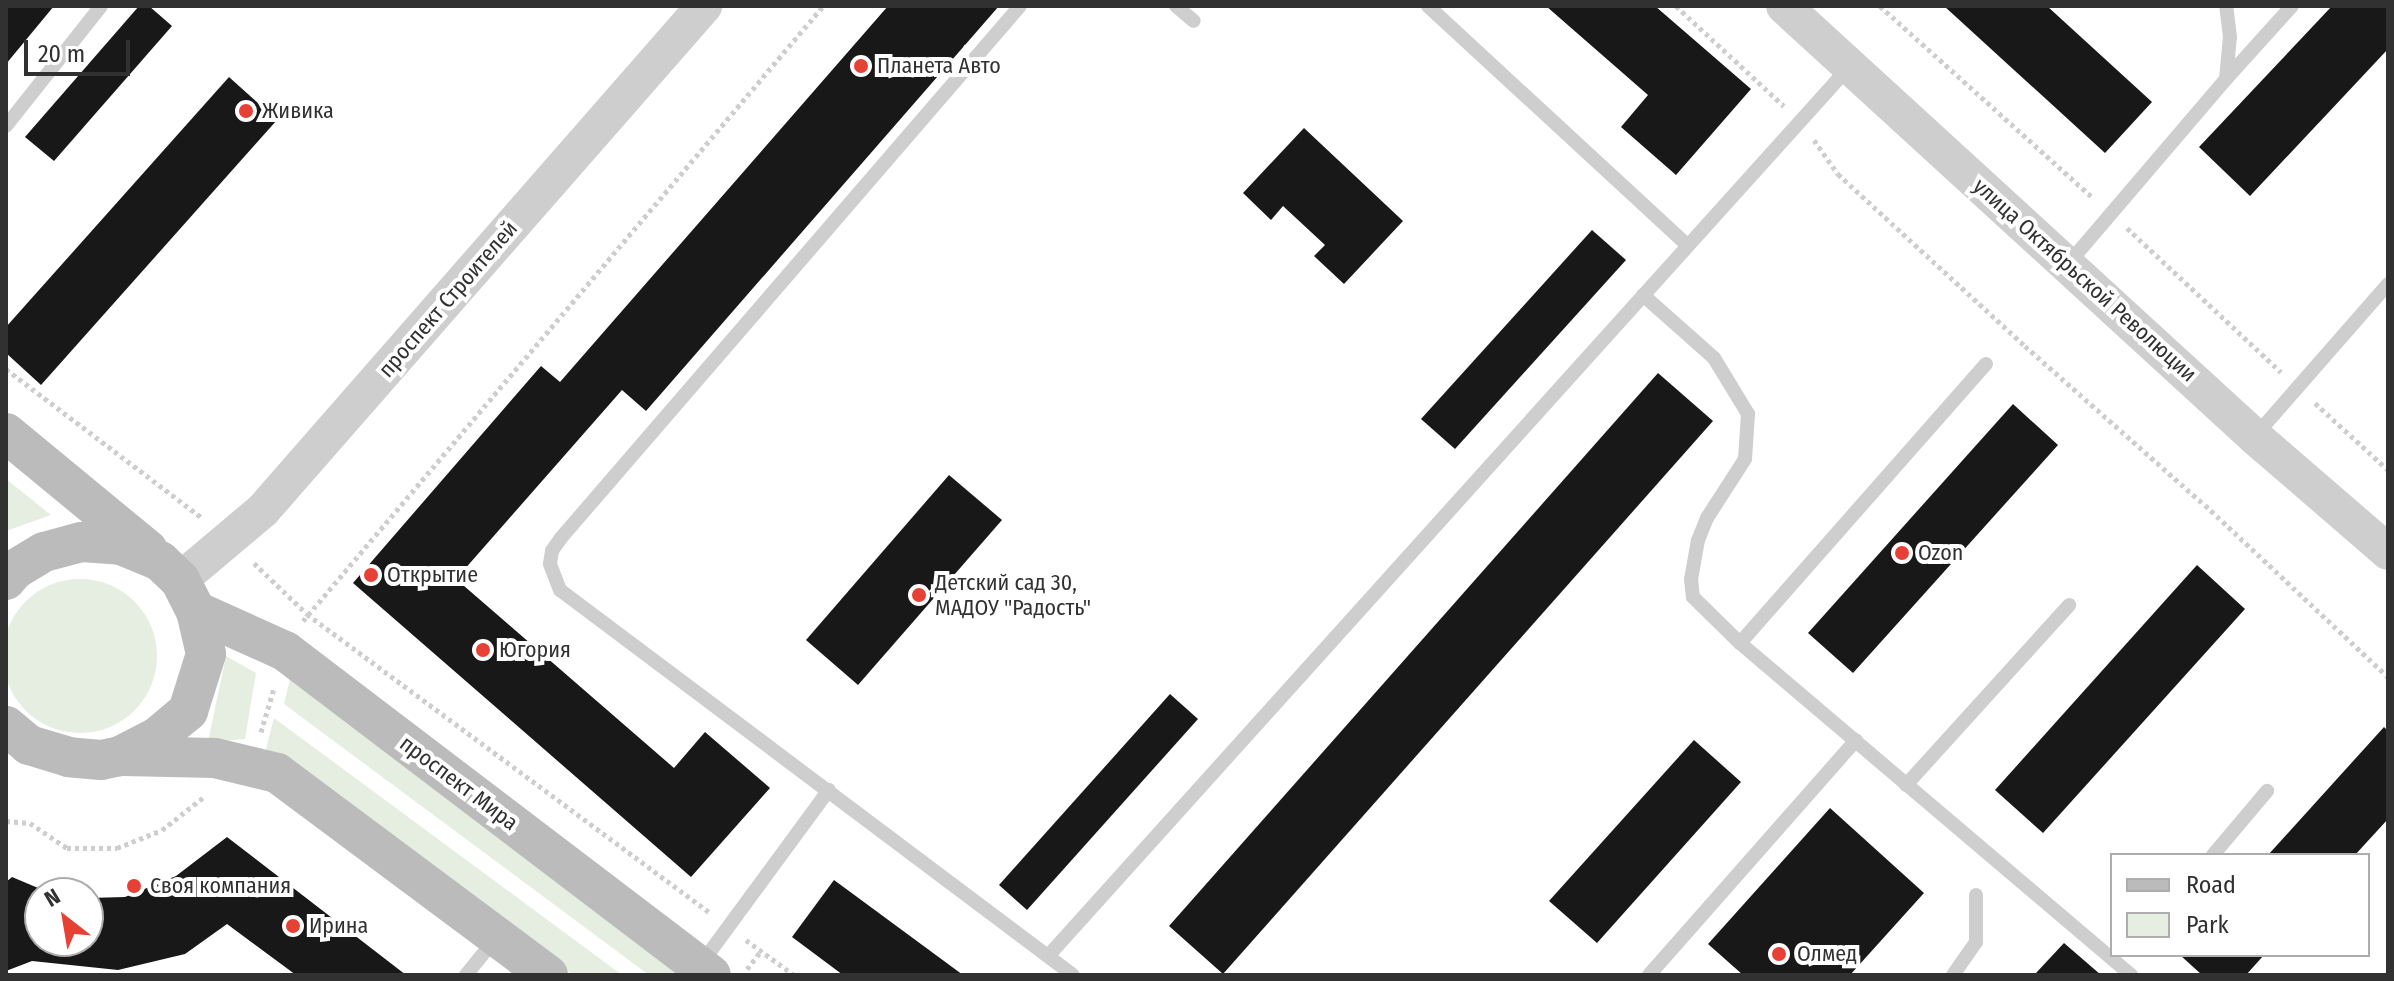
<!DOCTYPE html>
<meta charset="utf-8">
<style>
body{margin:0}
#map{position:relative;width:2394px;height:981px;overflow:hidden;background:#fff;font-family:"Fira Sans Condensed",sans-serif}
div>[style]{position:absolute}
.green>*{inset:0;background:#e5eee0}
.round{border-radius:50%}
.building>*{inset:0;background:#181818}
.path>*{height:5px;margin-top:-2.5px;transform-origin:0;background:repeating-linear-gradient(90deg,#cecece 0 4px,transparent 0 8px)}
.service>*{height:14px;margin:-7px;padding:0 7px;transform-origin:7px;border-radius:7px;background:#cecece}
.tertiary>*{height:36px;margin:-18px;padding:0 18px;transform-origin:18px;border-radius:18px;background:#cecece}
.secondary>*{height:40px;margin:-20px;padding:0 20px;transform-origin:20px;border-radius:20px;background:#bbb}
.dots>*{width:22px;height:22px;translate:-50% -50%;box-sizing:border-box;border:4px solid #fff;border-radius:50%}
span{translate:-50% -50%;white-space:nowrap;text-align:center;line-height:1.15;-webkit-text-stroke:8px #fff;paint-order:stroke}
.poi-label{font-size:22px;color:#313131}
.left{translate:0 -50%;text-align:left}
.street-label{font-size:22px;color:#313131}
.frame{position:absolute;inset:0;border:8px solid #313131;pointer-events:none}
.legend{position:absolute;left:2110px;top:853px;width:260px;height:104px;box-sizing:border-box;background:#fff;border:2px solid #adadad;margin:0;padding:10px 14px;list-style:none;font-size:24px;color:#313131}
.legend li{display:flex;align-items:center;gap:16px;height:40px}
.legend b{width:40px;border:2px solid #adadad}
.north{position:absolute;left:24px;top:877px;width:80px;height:80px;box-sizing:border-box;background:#fff;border:2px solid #adadad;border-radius:50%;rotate:329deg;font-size:22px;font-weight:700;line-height:32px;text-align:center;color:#313131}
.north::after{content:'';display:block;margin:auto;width:28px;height:36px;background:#e74034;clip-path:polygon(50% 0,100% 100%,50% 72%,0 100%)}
.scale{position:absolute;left:24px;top:40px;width:106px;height:36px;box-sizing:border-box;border:4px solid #313131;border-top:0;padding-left:10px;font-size:24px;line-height:28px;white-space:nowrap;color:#313131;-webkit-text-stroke:6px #fff;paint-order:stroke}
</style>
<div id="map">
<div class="green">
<div style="clip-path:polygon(6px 479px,51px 515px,6px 531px)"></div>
<div class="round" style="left:3px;top:579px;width:154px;height:154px"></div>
<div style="clip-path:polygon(226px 656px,256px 673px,245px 739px,208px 742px)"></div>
<div style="clip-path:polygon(290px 679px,695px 975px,649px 975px,284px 704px)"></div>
<div style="clip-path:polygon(274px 718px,622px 975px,573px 975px,266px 749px)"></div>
</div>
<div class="building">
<div style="clip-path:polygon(9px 6px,54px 6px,6px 64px,6px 10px)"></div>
<div style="clip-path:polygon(139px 6px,149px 6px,172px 26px,54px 161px,25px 137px)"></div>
<div style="clip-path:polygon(888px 6px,999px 6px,646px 411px,622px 390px,456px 579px,674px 768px,705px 732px,770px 788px,691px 877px,353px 583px,541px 366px,560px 382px)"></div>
<div style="clip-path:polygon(1546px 6px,1655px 6px,1751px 89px,1676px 175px,1621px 127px,1648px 95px)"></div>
<div style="clip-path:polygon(1944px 6px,2047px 6px,2152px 102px,2105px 153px)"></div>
<div style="clip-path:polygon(2332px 6px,2388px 6px,2388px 49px,2250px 196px,2199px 147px)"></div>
<div style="clip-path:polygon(229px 77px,277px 120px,41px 385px,6px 353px,6px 327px)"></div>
<div style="clip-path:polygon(1304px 128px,1403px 221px,1344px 284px,1314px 256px,1325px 245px,1283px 206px,1271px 220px,1243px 193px)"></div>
<div style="clip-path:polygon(1592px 230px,1626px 260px,1455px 449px,1421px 419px)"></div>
<div style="clip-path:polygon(1658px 373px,1713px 421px,1223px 974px,1169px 926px)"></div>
<div style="clip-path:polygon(2013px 404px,2058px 445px,1853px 673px,1808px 633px)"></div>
<div style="clip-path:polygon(949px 475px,1002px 520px,858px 685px,806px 640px)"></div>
<div style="clip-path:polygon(2197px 565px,2245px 609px,2043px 833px,1995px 790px)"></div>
<div style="clip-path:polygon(1170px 694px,1198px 719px,1027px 910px,999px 885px)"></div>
<div style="clip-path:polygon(2384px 727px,2388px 731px,2388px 819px,2355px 855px,2268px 855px)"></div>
<div style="clip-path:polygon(1694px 740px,1741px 782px,1597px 943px,1549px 901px)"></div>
<div style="clip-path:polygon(1830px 808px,1924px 893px,1850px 975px,1743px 975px,1708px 944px)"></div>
<div style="clip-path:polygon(227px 837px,406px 975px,296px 975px,227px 924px,185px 954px,118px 970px,32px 961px,6px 971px,6px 882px,12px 877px,50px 893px,40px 893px,40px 941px,88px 941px,88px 898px,125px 897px,176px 876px)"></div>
<div style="clip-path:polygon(834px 880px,963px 975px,843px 975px,792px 937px)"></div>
<div style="clip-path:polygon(2064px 943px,2101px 975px,2036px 973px)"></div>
<div style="clip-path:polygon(2180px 955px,2264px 955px,2246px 975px,2202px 975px)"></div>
</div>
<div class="path">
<div style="left:1676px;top:6px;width:147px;rotate:42.8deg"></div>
<div style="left:1880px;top:6px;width:287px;rotate:42deg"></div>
<div style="left:1814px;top:140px;width:42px;rotate:54.8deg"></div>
<div style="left:1838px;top:174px;width:254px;rotate:42.6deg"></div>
<div style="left:2025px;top:346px;width:240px;rotate:41.5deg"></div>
<div style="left:2205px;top:505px;width:251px;rotate:43.2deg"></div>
<div style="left:2127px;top:228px;width:211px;rotate:43.1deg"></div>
<div style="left:6px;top:369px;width:246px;rotate:37.2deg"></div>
<div style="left:2315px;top:403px;width:99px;rotate:42.5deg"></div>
<div style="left:254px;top:563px;width:74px;rotate:43.9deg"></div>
<div style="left:307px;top:614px;width:500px;rotate:36.55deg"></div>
<div style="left:303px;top:621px;width:805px;rotate:-49.78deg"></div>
<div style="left:261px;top:732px;width:46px;rotate:-73.5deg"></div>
<div style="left:6px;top:821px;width:24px;rotate:5deg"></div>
<div style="left:30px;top:823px;width:45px;rotate:34deg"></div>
<div style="left:67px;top:848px;width:50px"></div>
<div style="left:117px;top:848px;width:48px;rotate:-21.8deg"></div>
<div style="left:162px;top:830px;width:55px;rotate:-38.3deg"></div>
<div style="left:746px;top:940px;width:59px;rotate:36.1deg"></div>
<div style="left:747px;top:969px;width:23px;rotate:-52deg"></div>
</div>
<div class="service">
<div style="left:1020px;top:6px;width:703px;rotate:130.79deg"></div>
<div style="left:561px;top:538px;width:16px;rotate:125deg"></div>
<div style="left:552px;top:551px;width:13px;rotate:99deg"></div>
<div style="left:550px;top:564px;width:28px;rotate:69deg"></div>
<div style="left:560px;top:590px;width:641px;rotate:36.89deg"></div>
<div style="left:1176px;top:6px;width:23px;rotate:40deg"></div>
<div style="left:1428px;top:6px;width:352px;rotate:42.7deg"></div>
<div style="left:2226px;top:79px;width:98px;rotate:-47.9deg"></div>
<div style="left:6px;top:126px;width:153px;rotate:-51.6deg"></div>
<div style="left:2068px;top:264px;width:243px;rotate:-49.5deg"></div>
<div style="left:2226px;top:79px;width:42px;rotate:-84.6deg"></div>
<div style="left:2230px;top:37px;width:31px;rotate:-97deg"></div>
<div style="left:1643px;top:295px;width:95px;rotate:41.6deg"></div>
<div style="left:1714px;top:358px;width:66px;rotate:58.7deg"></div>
<div style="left:1748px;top:414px;width:45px;rotate:93.8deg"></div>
<div style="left:1745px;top:459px;width:70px;rotate:122.8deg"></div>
<div style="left:1707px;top:518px;width:24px;rotate:112deg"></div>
<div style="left:1698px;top:540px;width:40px;rotate:100deg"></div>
<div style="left:1691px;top:579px;width:18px;rotate:84deg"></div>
<div style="left:1693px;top:597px;width:66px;rotate:44.4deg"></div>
<div style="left:1740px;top:643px;width:513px;rotate:40.33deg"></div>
<div style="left:2255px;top:436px;width:202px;rotate:-48.8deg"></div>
<div style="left:1740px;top:643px;width:372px;rotate:-48.6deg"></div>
<div style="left:1906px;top:785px;width:243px;rotate:-47.8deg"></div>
<div style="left:2213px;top:855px;width:84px;rotate:-49.8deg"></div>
<div style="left:1049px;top:955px;width:1197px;rotate:-47.98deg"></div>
<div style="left:701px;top:964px;width:216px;rotate:-53.7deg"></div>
<div style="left:466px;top:975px;width:48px;rotate:-51deg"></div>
<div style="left:1649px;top:975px;width:313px;rotate:-48.6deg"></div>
<div style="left:1953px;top:975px;width:40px;rotate:-55.1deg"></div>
<div style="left:1976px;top:942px;width:47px;rotate:-90deg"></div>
</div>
<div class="tertiary">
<div style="left:1784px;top:6px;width:638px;rotate:42.46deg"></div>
<div style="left:2255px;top:437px;width:176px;rotate:40.8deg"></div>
<div style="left:180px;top:580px;width:109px;rotate:-40.1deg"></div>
<div style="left:263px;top:510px;width:670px;rotate:-48.81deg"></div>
</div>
<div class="secondary">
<div style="left:6px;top:433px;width:184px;rotate:39.5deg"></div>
<div style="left:6px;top:580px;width:13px;rotate:-51deg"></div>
<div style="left:14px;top:570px;width:35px;rotate:-31deg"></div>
<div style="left:44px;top:552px;width:39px;rotate:-15deg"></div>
<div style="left:82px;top:542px;width:39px;rotate:4deg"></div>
<div style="left:121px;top:545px;width:42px;rotate:22.3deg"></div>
<div style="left:160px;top:561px;width:28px;rotate:44deg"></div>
<div style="left:180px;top:580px;width:35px;rotate:63deg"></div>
<div style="left:196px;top:611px;width:44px;rotate:76.9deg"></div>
<div style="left:206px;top:654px;width:60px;rotate:107.5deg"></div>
<div style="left:188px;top:711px;width:40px;rotate:140deg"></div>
<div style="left:157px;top:737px;width:42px;rotate:152.8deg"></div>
<div style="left:120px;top:756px;width:19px;rotate:168deg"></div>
<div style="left:101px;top:760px;width:32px;rotate:-175deg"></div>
<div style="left:69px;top:757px;width:42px;rotate:-163.3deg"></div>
<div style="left:29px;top:745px;width:30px;rotate:-140deg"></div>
<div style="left:196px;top:611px;width:98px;rotate:24.2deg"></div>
<div style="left:285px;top:651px;width:535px;rotate:37.26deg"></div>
<div style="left:124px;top:756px;width:91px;rotate:1.3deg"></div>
<div style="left:215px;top:758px;width:64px;rotate:13.6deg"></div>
<div style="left:277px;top:773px;width:338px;rotate:36.7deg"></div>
</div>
<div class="dots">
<div style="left:861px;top:66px;background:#e74034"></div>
<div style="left:246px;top:111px;background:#e74034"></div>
<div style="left:1902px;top:553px;background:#e74034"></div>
<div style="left:371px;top:575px;background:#e74034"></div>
<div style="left:919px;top:595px;background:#e74034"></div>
<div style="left:483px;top:650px;background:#e74034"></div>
<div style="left:134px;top:886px;background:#e74034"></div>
<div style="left:293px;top:926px;background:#e74034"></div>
<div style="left:1779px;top:954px;background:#e74034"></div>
</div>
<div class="poi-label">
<span class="left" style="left:877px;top:66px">Планета Авто</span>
<span class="left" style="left:262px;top:111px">Живика</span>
<span class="left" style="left:1918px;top:553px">Ozon</span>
<span class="left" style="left:387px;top:575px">Открытие</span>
<span class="left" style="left:935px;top:595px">Детский сад 30,<br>МАДОУ "Радость"</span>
<span class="left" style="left:499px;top:650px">Югория</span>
<span class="left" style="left:150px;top:886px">Своя компания</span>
<span class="left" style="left:309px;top:926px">Ирина</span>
<span class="left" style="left:1797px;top:954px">Олмед</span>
</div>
<div class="street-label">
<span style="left:2085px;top:280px;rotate:42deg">улица Октябрьской Революции</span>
<span style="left:448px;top:299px;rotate:-49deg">проспект Строителей</span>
<span style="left:459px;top:783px;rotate:37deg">проспект Мира</span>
</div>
<div class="frame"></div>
<ul class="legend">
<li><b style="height:10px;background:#bbb"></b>Road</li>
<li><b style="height:22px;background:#e5eee0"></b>Park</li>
</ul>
<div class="north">N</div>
<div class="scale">20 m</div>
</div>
